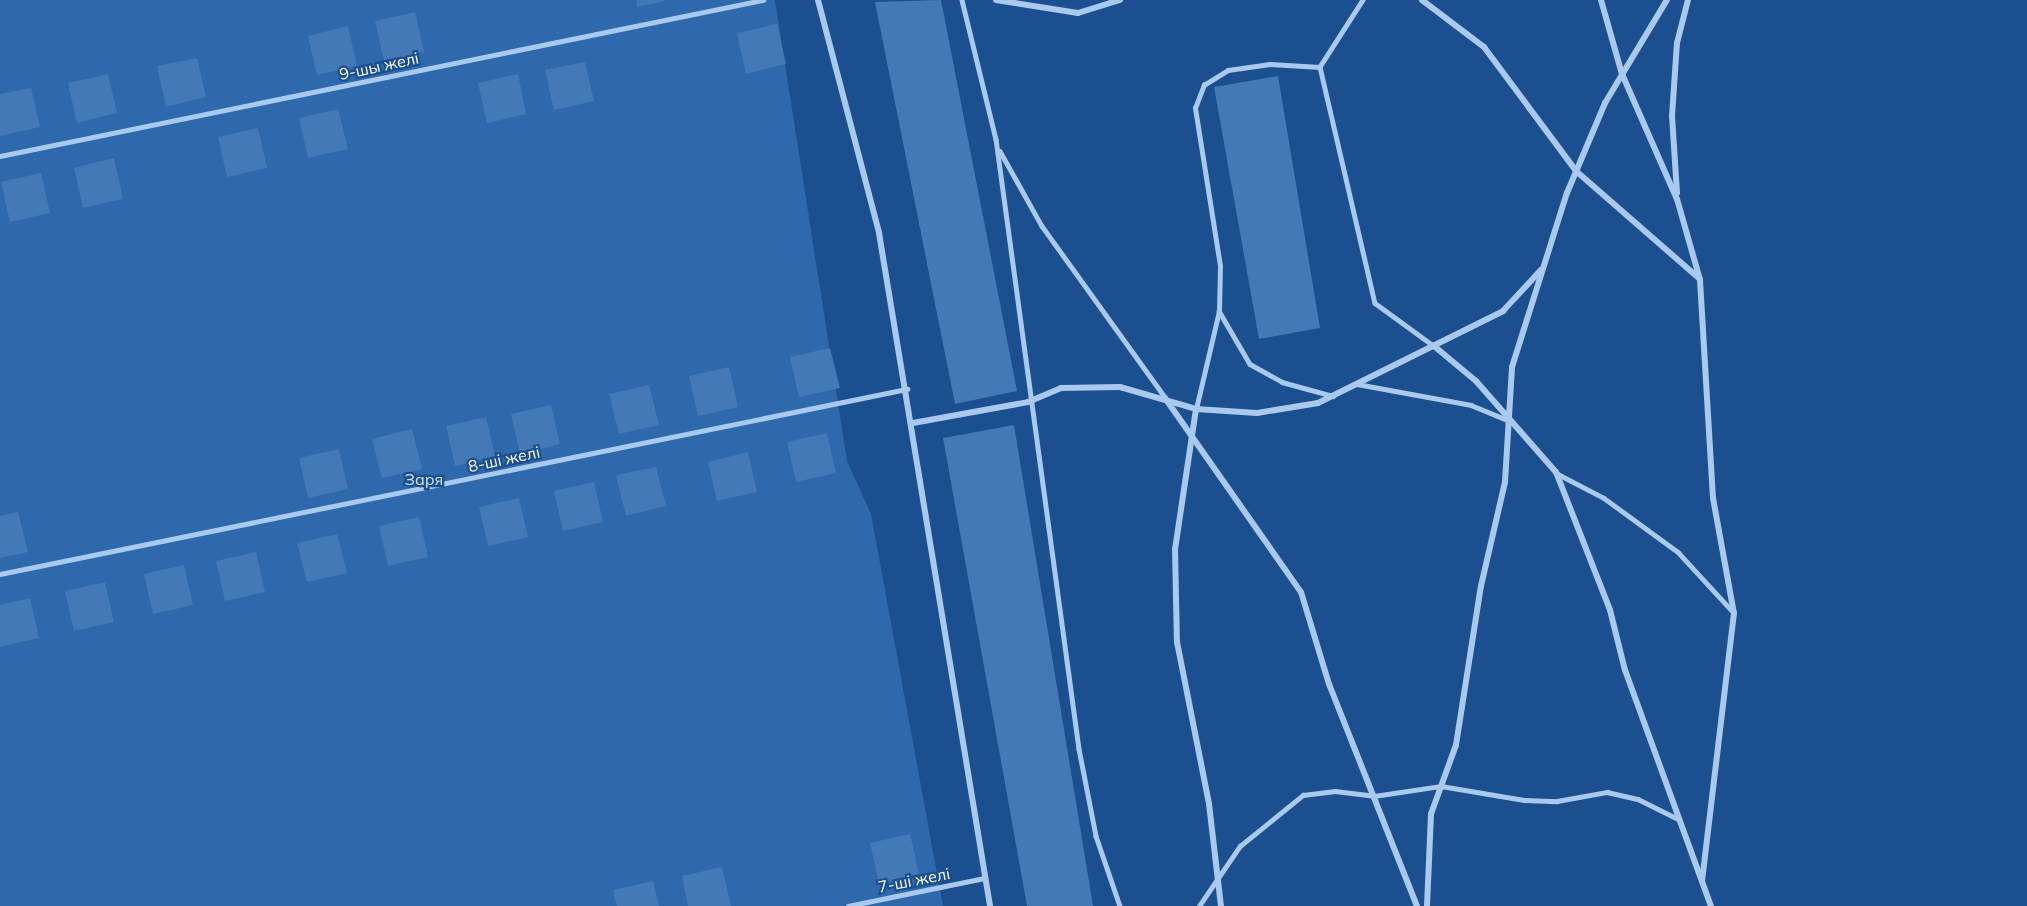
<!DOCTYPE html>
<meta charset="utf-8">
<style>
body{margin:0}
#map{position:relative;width:2027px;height:906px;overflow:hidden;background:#1b4f8f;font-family:Mulish,sans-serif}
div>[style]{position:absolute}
.green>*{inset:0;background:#2e69ad}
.building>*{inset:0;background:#4478b7}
.lane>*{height:4.5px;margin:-2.25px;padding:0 2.25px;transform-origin:2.25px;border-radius:2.25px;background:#a9c9ee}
.street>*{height:6px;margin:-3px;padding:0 3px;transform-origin:3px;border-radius:3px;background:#a9c9ee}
span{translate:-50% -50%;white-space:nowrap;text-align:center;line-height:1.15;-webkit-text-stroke:4.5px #1b4f8f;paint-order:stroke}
.street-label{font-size:16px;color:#fff}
.park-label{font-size:16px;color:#cfe3fa}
</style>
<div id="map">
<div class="green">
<div style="clip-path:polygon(0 0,775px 0,847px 461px,871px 514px,943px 906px,0 906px)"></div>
</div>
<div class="building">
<div style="clip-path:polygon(636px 0,664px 0,664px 1px,637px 7px)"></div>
<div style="clip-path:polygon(941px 0,1017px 391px,955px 404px,875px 2px)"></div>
<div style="clip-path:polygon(415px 12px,424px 52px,384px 61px,375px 21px)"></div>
<div style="clip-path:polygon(777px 24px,786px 64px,746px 74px,737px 33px)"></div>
<div style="clip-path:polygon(348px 26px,357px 66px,317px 75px,308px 36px)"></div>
<div style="clip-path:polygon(197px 58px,206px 97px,166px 107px,157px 66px)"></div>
<div style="clip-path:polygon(585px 62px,594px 101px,554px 110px,545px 70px)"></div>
<div style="clip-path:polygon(108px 74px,117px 113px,77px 123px,68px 83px)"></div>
<div style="clip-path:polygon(518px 74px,526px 114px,487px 123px,478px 83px)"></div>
<div style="clip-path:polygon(1278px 76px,1320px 328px,1259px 339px,1214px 87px)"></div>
<div style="clip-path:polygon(31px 88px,40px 127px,0 136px,0 94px)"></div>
<div style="clip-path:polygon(338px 109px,348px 149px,308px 158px,299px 118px)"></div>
<div style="clip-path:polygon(258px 128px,267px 168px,227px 177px,218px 137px)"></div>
<div style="clip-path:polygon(114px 158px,123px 199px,83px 208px,74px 168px)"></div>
<div style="clip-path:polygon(41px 173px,50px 213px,10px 222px,1px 182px)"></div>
<div style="clip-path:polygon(830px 348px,840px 388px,799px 397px,790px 357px)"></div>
<div style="clip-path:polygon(729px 367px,738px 407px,698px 416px,689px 376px)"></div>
<div style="clip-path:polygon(649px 385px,659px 425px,619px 434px,609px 394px)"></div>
<div style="clip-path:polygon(551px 405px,560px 444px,520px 454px,511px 414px)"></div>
<div style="clip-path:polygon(486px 417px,495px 456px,455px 466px,446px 426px)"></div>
<div style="clip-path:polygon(1014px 425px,1093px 906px,1027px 906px,943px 438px)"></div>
<div style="clip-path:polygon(412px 429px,422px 469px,382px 478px,372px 439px)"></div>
<div style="clip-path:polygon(827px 433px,836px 473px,796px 482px,787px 442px)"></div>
<div style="clip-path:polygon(339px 449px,348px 489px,308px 498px,299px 458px)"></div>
<div style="clip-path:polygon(748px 452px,757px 492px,717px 501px,708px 462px)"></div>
<div style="clip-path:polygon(656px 467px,666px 506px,626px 516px,616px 475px)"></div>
<div style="clip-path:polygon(594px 482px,603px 522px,563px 531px,554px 491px)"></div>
<div style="clip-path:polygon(519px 498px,528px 537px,488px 546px,479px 507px)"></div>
<div style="clip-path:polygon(18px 512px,28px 552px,0 558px,0 516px)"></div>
<div style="clip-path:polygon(419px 517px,428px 557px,388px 566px,379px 526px)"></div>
<div style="clip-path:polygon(337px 534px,347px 573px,307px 582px,297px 543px)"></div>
<div style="clip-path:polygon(256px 552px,265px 592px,225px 601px,216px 561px)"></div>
<div style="clip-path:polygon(184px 565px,193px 605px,153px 614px,144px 574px)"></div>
<div style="clip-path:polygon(105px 582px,114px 622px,74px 631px,65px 591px)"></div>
<div style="clip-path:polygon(30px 598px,39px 638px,0 647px,0 605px)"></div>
<div style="clip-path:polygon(910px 834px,919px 874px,879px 883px,870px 843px)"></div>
<div style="clip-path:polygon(722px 867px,731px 906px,688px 906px,682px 876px)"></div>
<div style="clip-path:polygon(653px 881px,659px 906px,617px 906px,613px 890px)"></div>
</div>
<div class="lane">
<div style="left:962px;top:0;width:144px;rotate:76.3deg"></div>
<div style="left:1363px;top:0;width:80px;rotate:122.7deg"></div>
<div style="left:1320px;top:67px;width:242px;rotate:76.9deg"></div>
<div style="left:1375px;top:303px;width:73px;rotate:36.1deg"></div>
<div style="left:996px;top:139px;width:616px;rotate:82.25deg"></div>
<div style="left:1079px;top:749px;width:89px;rotate:78.9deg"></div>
<div style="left:1096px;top:836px;width:74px;rotate:71.1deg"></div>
<div style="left:1000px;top:151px;width:86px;rotate:60.8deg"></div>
<div style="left:1042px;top:226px;width:209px;rotate:54.3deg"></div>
<div style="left:0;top:156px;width:779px;rotate:-11.56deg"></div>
<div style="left:1219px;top:311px;width:61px;rotate:59.7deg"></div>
<div style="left:1250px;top:364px;width:37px;rotate:29deg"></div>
<div style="left:1282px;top:382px;width:53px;rotate:15.4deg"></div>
<div style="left:1357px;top:384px;width:116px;rotate:10.4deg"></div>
<div style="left:1471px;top:405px;width:42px;rotate:22.3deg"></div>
<div style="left:1196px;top:409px;width:101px;rotate:-76.8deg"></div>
<div style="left:1219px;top:311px;width:45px;rotate:-88.7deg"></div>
<div style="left:1220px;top:266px;width:160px;rotate:-99deg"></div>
<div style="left:1195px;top:108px;width:25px;rotate:-69deg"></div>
<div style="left:1204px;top:85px;width:28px;rotate:-32deg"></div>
<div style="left:1228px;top:70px;width:42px;rotate:-8.1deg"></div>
<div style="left:1270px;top:64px;width:50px;rotate:3.4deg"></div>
<div style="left:1556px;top:473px;width:54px;rotate:27.5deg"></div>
<div style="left:1604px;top:498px;width:92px;rotate:36.1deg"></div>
<div style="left:1678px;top:552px;width:83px;rotate:47.4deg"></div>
<div style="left:0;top:574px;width:926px;rotate:-11.53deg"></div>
<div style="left:848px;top:906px;width:140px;rotate:-11.6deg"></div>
<div style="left:1199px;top:906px;width:73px;rotate:-55.7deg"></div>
<div style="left:1240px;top:846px;width:81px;rotate:-39deg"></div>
<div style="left:1303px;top:795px;width:32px;rotate:-7deg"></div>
<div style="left:1335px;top:791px;width:39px;rotate:7deg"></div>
<div style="left:1374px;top:796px;width:68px;rotate:-8.5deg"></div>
<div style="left:1441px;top:786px;width:84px;rotate:9.6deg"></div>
<div style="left:1524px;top:800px;width:33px;rotate:2deg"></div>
<div style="left:1557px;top:801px;width:51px;rotate:-10.2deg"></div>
<div style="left:1607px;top:792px;width:32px;rotate:13deg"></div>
<div style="left:1638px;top:799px;width:45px;rotate:26.6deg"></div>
</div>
<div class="street">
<div style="left:818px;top:0;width:241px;rotate:75.3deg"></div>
<div style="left:879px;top:233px;width:682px;rotate:80.63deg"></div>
<div style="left:996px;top:0;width:83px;rotate:9deg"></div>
<div style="left:1078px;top:13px;width:44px;rotate:-17.2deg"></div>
<div style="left:1422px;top:0;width:78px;rotate:37.2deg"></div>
<div style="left:1484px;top:47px;width:154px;rotate:53.4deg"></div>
<div style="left:1576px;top:171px;width:164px;rotate:41.1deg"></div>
<div style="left:1601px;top:0;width:77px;rotate:74.2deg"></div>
<div style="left:1622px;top:74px;width:137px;rotate:66.3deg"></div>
<div style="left:1677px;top:199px;width:84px;rotate:74.1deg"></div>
<div style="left:1700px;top:280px;width:218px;rotate:86.6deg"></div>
<div style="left:1713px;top:498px;width:117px;rotate:79.7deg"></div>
<div style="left:1734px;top:613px;width:269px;rotate:96.8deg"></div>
<div style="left:1677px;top:193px;width:77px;rotate:-93.7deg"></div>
<div style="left:1672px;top:116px;width:73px;rotate:-86.1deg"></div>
<div style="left:1677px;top:43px;width:44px;rotate:-75.7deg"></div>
<div style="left:1434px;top:346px;width:55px;rotate:39.8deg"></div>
<div style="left:1476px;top:381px;width:121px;rotate:48.7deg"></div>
<div style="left:1556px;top:472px;width:148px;rotate:68.6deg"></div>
<div style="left:1610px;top:610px;width:62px;rotate:76deg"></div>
<div style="left:1625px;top:670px;width:251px;rotate:70deg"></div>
<div style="left:1165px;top:398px;width:237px;rotate:55deg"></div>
<div style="left:1301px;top:592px;width:96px;rotate:73.1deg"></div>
<div style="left:1329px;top:684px;width:239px;rotate:68.4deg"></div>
<div style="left:1196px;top:409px;width:142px;rotate:98.5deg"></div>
<div style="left:1175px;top:549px;width:93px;rotate:88.8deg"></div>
<div style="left:1177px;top:642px;width:165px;rotate:78.8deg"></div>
<div style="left:1209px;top:804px;width:103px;rotate:83.3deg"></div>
<div style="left:913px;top:423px;width:117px;rotate:-10.3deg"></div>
<div style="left:1028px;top:402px;width:36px;rotate:-23deg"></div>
<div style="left:1061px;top:388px;width:59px;rotate:-1deg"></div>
<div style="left:1120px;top:387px;width:79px;rotate:16.1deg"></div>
<div style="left:1196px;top:409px;width:61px;rotate:3.8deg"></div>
<div style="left:1257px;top:413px;width:62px;rotate:-9.3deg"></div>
<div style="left:1318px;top:403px;width:207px;rotate:-26.4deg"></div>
<div style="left:1503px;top:311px;width:56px;rotate:-47.2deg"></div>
<div style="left:1427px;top:906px;width:92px;rotate:-87.5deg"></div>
<div style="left:1431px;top:814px;width:73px;rotate:-70.1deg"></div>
<div style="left:1456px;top:745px;width:161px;rotate:-81.1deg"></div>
<div style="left:1481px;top:586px;width:107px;rotate:-77deg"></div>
<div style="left:1505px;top:482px;width:115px;rotate:-86.5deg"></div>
<div style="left:1512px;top:367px;width:182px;rotate:-72.5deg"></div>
<div style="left:1567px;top:193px;width:98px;rotate:-67.1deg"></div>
<div style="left:1605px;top:103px;width:120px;rotate:-59deg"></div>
</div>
<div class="street-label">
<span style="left:379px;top:66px;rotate:-12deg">9-шы желі</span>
<span style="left:504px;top:459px;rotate:-12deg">8-ші желі</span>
<span style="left:914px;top:880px;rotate:-11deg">7-ші желі</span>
</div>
<div class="park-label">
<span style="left:424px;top:479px">Заря</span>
</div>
</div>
